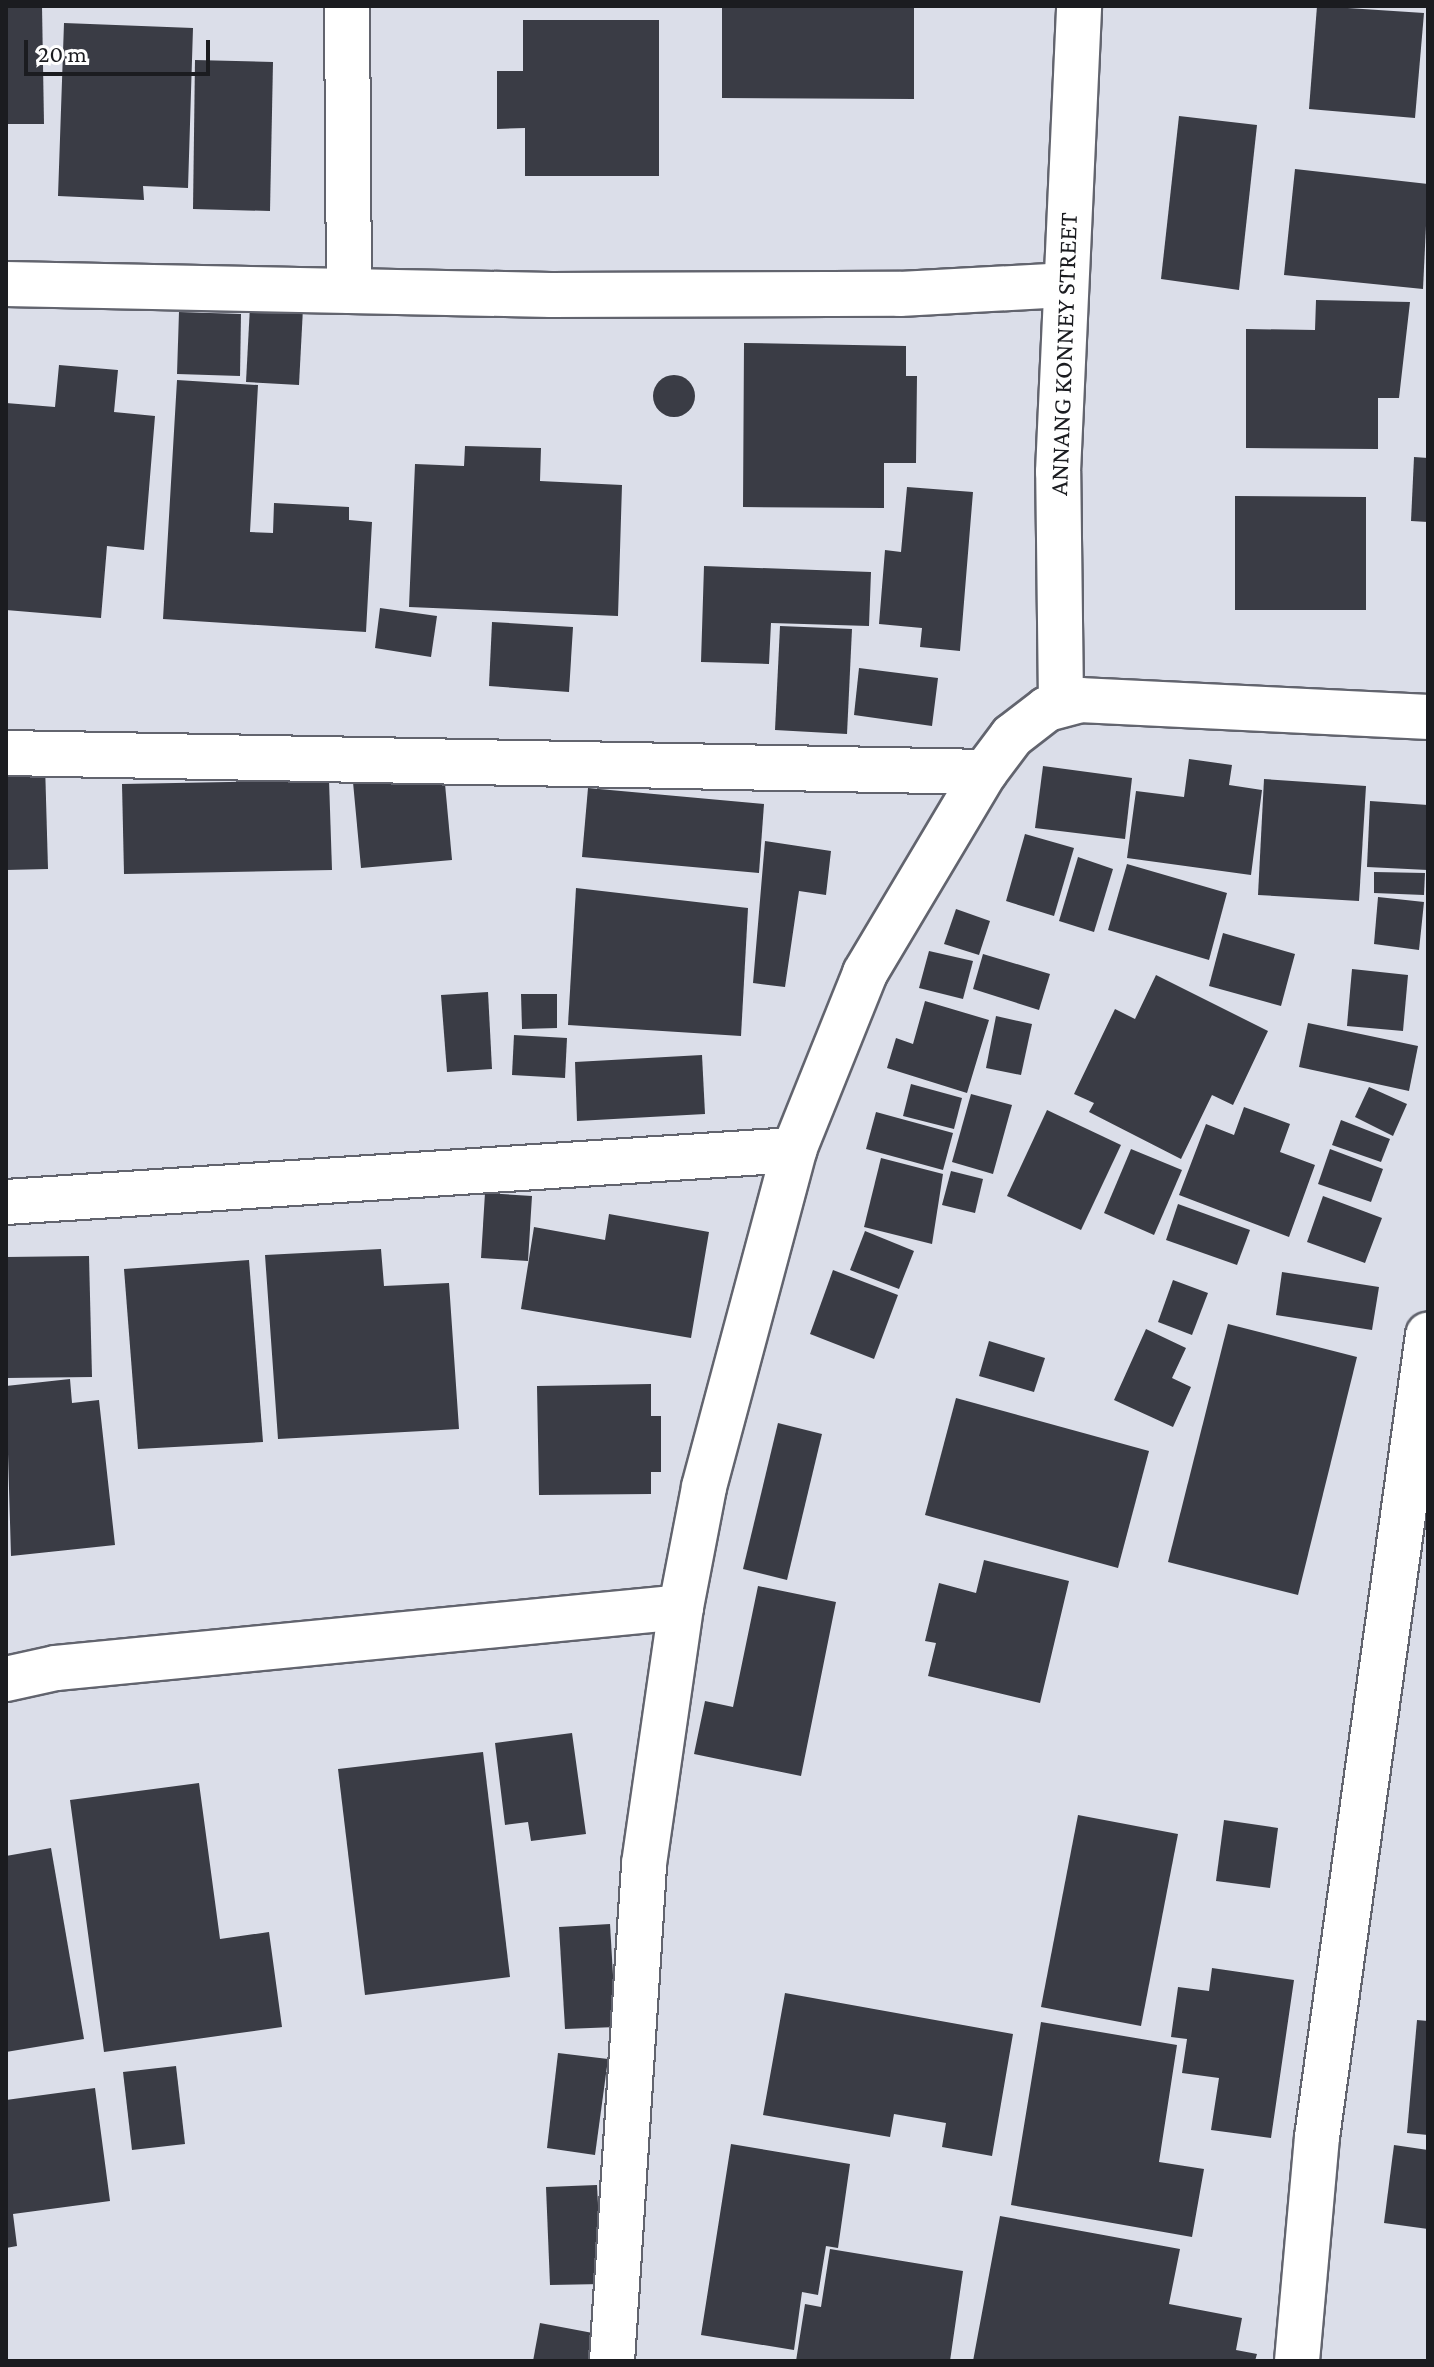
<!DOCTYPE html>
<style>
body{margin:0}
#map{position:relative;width:1434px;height:2367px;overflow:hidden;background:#dbdee9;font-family:"Crimson Pro",serif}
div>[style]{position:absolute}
.building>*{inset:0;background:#3a3c45}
.round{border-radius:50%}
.roads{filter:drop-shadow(2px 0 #62646e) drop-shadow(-2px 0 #62646e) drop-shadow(0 2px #62646e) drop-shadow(0 -2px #62646e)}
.minor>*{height:44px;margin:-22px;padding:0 22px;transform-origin:22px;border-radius:22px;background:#fff}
span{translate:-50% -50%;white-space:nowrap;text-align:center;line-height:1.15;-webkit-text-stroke:8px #fff;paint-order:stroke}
.street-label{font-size:26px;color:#1b1c20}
.frame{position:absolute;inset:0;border:8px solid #1b1c20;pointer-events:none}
.scale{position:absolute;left:24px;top:40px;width:186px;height:36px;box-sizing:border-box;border:4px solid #1b1c20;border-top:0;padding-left:10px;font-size:24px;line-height:28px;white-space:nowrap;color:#1b1c20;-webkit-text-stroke:6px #fff;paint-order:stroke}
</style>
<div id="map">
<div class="building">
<div style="clip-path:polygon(6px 6px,42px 6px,44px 124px,6px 124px)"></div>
<div style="clip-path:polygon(722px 6px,914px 6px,914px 99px,722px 98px)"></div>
<div style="clip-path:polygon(1317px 6px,1424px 13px,1415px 118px,1309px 109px)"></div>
<div style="clip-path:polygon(523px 20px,659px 20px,659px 176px,525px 176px,525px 128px,497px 129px,497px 71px,523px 71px)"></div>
<div style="clip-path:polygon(64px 23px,193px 28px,188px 188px,143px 186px,144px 200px,58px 196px)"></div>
<div style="clip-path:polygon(195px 60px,273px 62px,270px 211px,193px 209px)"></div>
<div style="clip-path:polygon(1179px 116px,1257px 125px,1239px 290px,1161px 279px)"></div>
<div style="clip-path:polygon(1295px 169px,1428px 184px,1423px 289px,1284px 275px)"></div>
<div style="clip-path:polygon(1316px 300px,1410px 302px,1399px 398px,1378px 398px,1378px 449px,1246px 448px,1246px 329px,1315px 330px)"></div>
<div style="clip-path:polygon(250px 306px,303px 308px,299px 385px,246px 382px)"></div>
<div style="clip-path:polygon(179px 312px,241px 314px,240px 376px,177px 374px)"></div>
<div style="clip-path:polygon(744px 343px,906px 346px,906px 376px,917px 376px,916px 463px,884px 463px,884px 508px,743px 507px)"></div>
<div style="clip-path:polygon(59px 365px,118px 370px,114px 412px,155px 416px,144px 550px,107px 546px,101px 618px,6px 610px,6px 403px,55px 407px)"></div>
<div class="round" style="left:653px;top:375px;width:42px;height:42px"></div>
<div style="clip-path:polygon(177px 380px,258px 385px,250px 532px,273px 533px,274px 503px,349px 507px,349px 520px,372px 522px,366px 632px,163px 619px)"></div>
<div style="clip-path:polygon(465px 446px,541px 448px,540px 481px,622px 485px,618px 616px,409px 607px,415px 464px,464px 466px)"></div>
<div style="clip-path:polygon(1414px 457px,1428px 458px,1428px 522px,1411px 521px)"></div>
<div style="clip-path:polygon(907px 487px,973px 492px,960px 651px,920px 647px,922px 628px,879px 624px,885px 550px,901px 552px)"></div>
<div style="clip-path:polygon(1235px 496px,1366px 497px,1366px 610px,1235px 610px)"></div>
<div style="clip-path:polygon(704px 566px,871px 572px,869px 626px,771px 623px,769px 664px,701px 662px)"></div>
<div style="clip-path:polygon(380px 608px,437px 616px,431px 657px,375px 648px)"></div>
<div style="clip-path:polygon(492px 622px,573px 627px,569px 692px,489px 686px)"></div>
<div style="clip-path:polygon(780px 626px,852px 629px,847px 734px,775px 730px)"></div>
<div style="clip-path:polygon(859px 668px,938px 678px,932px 726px,854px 715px)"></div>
<div style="clip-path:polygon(1189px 759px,1232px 765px,1229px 785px,1262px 790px,1251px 875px,1127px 858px,1136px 791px,1184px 797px)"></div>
<div style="clip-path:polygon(45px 764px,48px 869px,6px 870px,6px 765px)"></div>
<div style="clip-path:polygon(1043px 766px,1132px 778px,1125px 839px,1035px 828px)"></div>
<div style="clip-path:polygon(444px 773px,452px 860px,361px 868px,353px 782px)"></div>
<div style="clip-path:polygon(1264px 779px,1366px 786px,1359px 901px,1258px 895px)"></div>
<div style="clip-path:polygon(329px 780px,332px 870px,124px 874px,122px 784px)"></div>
<div style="clip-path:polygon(588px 788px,764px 804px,759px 873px,582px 857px)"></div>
<div style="clip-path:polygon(1370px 801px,1428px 805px,1428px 870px,1367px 867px)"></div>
<div style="clip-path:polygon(1025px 834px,1074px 848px,1054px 916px,1006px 901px)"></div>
<div style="clip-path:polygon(765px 841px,831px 851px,826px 895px,799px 891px,785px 987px,753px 983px)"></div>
<div style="clip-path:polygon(1078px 857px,1113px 869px,1094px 932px,1059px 921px)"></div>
<div style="clip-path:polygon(1127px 864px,1227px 893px,1209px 960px,1108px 930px)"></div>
<div style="clip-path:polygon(1374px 872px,1425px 873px,1424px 895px,1374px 893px)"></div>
<div style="clip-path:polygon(576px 888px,748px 908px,741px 1036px,568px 1025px)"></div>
<div style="clip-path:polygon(1378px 897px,1424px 902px,1419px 950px,1374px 944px)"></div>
<div style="clip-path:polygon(956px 909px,990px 921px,979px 955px,944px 944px)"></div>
<div style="clip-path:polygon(1223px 933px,1295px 954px,1281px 1006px,1209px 986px)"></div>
<div style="clip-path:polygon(929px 951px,973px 961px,963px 999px,919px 988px)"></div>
<div style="clip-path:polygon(983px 954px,1050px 974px,1039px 1010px,973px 989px)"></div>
<div style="clip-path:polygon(1352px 969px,1408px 975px,1403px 1031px,1347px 1026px)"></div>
<div style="clip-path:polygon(1156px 975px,1268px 1031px,1233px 1105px,1212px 1095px,1181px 1159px,1089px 1112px,1094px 1103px,1074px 1094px,1115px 1009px,1135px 1019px)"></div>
<div style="clip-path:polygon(488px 992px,492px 1069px,447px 1072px,441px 995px)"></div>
<div style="clip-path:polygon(521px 994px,557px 994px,557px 1028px,522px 1029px)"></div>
<div style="clip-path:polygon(925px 1001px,989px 1020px,967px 1093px,887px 1068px,896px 1038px,913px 1044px)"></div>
<div style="clip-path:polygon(996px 1016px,1032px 1024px,1021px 1075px,986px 1068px)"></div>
<div style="clip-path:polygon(1308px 1023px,1418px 1046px,1409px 1091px,1299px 1067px)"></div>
<div style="clip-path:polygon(514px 1035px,567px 1038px,565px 1078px,512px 1075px)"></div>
<div style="clip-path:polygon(702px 1055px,705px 1114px,577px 1121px,575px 1062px)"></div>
<div style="clip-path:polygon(911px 1084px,962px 1098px,954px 1129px,903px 1116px)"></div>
<div style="clip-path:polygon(1369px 1087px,1407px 1104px,1393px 1136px,1355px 1117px)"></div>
<div style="clip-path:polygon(971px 1094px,1012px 1105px,993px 1174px,952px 1162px)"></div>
<div style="clip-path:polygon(1244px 1107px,1290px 1124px,1280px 1152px,1315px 1165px,1289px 1237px,1179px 1195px,1206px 1124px,1234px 1135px)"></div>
<div style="clip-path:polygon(1047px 1110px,1121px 1145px,1081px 1230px,1007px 1196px)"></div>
<div style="clip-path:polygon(876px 1112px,953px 1133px,943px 1170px,866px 1149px)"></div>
<div style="clip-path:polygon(1341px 1120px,1390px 1139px,1381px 1162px,1332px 1145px)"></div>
<div style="clip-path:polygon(1131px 1149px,1182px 1170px,1154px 1235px,1104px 1213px)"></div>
<div style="clip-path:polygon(1330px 1149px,1383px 1169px,1371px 1202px,1318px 1184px)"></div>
<div style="clip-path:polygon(881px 1158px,943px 1174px,932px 1244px,864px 1227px)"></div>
<div style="clip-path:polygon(951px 1171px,983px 1179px,975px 1213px,942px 1205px)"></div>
<div style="clip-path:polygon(485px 1193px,532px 1196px,528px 1261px,481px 1258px)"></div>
<div style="clip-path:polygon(1323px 1196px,1382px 1218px,1365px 1263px,1307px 1242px)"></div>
<div style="clip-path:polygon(1178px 1204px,1250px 1230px,1237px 1265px,1166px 1240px)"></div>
<div style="clip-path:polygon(609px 1214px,709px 1232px,691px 1338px,521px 1309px,534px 1227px,605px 1240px)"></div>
<div style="clip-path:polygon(865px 1231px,914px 1251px,899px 1289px,850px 1270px)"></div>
<div style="clip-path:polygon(381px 1249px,384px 1286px,449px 1283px,459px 1429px,278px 1439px,265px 1255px)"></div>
<div style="clip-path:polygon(89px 1256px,92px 1377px,6px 1378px,6px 1257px)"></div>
<div style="clip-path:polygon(249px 1260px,263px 1442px,138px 1449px,124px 1269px)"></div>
<div style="clip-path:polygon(833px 1270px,898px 1295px,874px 1359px,810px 1334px)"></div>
<div style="clip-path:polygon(1282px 1272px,1379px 1287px,1372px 1330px,1276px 1315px)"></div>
<div style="clip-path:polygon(1173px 1280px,1208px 1293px,1192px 1335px,1158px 1322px)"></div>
<div style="clip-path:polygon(1228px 1324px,1357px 1357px,1298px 1595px,1168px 1562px)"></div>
<div style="clip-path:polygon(1146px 1329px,1186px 1348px,1172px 1378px,1191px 1387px,1173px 1427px,1114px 1400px)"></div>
<div style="clip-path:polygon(989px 1341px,1045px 1358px,1034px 1392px,979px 1376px)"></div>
<div style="clip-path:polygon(70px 1379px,72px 1403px,99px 1400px,115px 1545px,11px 1556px,6px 1386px)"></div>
<div style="clip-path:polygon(651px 1384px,651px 1416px,661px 1416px,661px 1472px,651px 1472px,651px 1494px,539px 1495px,537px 1386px)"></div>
<div style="clip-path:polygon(956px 1398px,1149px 1451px,1118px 1568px,925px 1515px)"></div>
<div style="clip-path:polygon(778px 1423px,822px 1434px,787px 1580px,743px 1569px)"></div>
<div style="clip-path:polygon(984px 1560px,1069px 1581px,1040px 1703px,928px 1676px,936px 1643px,925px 1641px,939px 1583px,976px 1593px)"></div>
<div style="clip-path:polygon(758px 1586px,836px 1602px,801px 1776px,694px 1754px,705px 1701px,733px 1707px)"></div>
<div style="clip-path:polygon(572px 1733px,586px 1834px,531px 1841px,528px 1822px,505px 1825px,495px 1743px)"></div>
<div style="clip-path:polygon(483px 1752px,510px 1977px,365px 1995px,338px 1769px)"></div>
<div style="clip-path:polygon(199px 1783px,220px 1939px,269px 1932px,282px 2027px,104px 2052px,70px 1800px)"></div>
<div style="clip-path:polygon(1078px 1815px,1178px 1834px,1141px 2026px,1041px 2007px)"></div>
<div style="clip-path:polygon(1224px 1820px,1278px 1828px,1270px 1888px,1216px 1881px)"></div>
<div style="clip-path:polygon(51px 1848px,84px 2039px,6px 2052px,6px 1856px)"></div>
<div style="clip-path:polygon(610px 1924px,616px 2027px,565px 2029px,559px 1927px)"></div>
<div style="clip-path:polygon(1212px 1968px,1294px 1980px,1271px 2138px,1211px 2130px,1219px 2078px,1182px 2073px,1187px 2039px,1171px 2037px,1178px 1987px,1209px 1991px)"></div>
<div style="clip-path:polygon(785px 1993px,1013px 2034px,992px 2156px,942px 2147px,946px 2123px,894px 2114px,890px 2137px,763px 2115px)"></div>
<div style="clip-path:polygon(1417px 2020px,1428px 2021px,1428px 2135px,1407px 2133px)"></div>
<div style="clip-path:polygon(1041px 2022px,1177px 2045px,1159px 2162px,1204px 2169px,1192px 2237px,1011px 2205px)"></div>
<div style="clip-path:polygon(558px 2053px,608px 2059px,595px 2155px,547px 2148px)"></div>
<div style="clip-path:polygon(176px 2066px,185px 2144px,132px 2150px,123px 2072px)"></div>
<div style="clip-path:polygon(95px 2088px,110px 2201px,13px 2214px,17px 2246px,6px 2248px,6px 2100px)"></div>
<div style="clip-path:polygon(731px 2144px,850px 2164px,838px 2248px,826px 2246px,818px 2295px,802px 2292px,794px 2350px,701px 2335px)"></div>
<div style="clip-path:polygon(1394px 2145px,1428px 2150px,1428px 2229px,1384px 2223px)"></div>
<div style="clip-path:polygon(597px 2185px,602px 2284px,550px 2285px,546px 2187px)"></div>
<div style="clip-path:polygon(1000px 2216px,1180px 2249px,1169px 2304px,1242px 2318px,1236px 2350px,1257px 2354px,1255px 2361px,973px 2361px)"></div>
<div style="clip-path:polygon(830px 2249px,963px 2271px,950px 2361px,796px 2361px,805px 2304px,821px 2307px)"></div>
<div style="clip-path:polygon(540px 2323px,598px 2334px,594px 2361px,533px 2361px)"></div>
</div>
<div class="roads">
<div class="minor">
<div style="left:347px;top:6px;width:285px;rotate:89.6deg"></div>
<div style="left:6px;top:284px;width:545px;rotate:1.16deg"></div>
<div style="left:551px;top:295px;width:349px;rotate:-0.2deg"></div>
<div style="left:900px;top:294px;width:164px;rotate:-3.1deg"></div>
<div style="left:1061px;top:702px;width:230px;rotate:-90.7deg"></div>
<div style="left:1058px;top:472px;width:466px;rotate:-87.4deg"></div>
<div style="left:6px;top:753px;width:979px;rotate:1.11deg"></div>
<div style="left:6px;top:1202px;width:790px;rotate:-3.78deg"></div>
<div style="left:6px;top:1679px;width:51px;rotate:-12.4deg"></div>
<div style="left:56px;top:1668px;width:628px;rotate:-5.57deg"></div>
<div style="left:612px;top:2361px;width:498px;rotate:-86.3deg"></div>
<div style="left:644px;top:1864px;width:260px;rotate:-81.8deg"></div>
<div style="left:681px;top:1607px;width:122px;rotate:-79.1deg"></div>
<div style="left:704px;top:1487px;width:349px;rotate:-75deg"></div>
<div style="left:794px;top:1150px;width:191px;rotate:-68.1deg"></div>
<div style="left:865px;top:973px;width:234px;rotate:-59.2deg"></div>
<div style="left:985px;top:772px;width:45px;rotate:-53.1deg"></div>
<div style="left:1012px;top:736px;width:44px;rotate:-37.6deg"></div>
<div style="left:1047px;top:709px;width:35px;rotate:-15deg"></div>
<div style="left:1081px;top:700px;width:347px;rotate:2.8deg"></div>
<div style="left:1297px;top:2361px;width:225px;rotate:-84.9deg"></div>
<div style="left:1317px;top:2137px;width:810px;rotate:-82.12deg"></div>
</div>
</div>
<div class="street-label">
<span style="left:1064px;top:354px;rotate:-88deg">ANNANG KONNEY STREET</span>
</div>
<div class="frame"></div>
<div class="scale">20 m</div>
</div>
